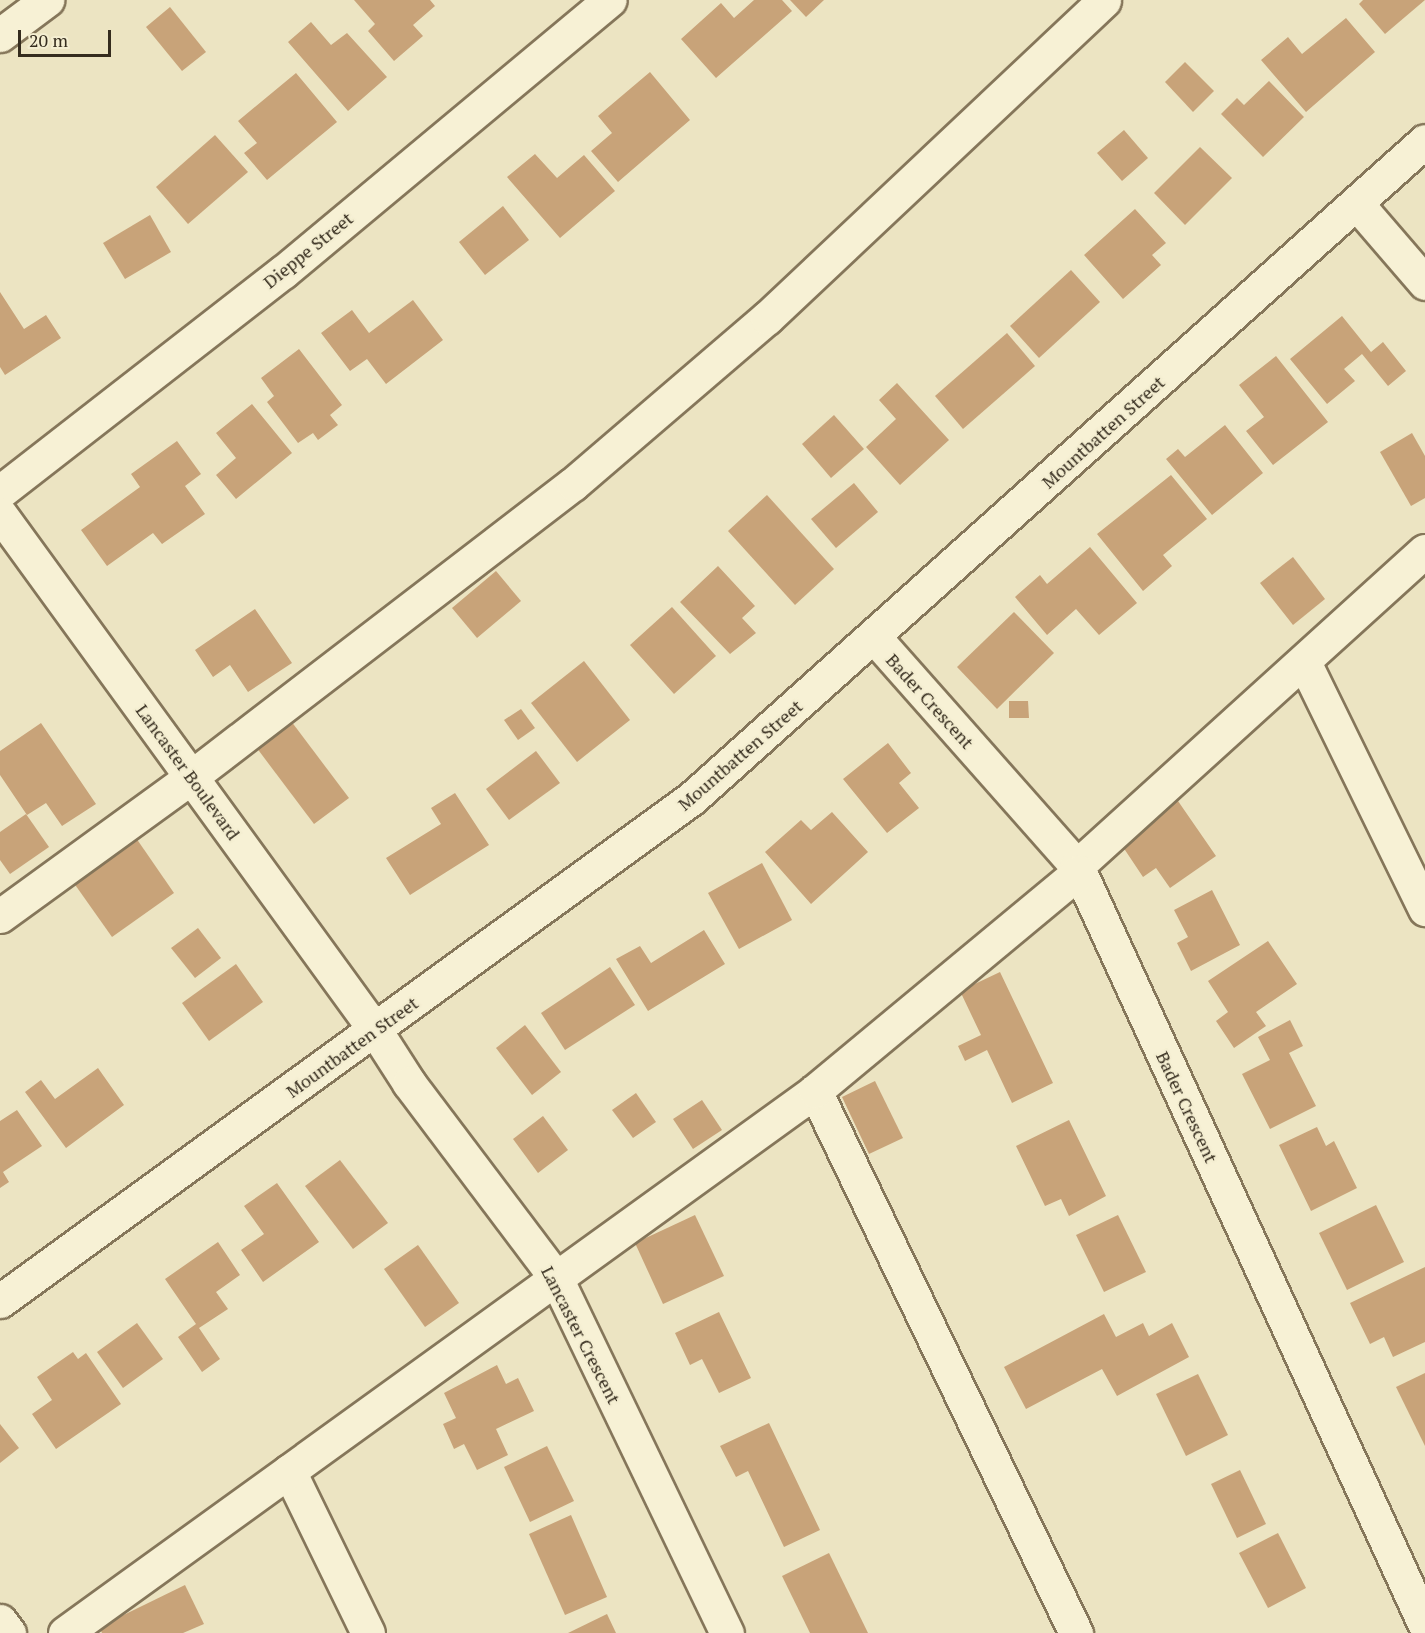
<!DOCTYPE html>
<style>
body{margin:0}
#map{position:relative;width:1425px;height:1633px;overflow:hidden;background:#ece4c2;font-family:"PT Serif",serif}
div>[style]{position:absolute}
.building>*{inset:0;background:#c8a379}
.roads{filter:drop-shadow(2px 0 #85765a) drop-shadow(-2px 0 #85765a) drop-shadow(0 2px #85765a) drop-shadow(0 -2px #85765a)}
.minor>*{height:33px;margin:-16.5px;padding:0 16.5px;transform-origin:16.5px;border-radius:16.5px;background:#f7f1d5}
span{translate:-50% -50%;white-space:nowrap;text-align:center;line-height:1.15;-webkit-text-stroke:4.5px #f4eed1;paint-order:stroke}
.street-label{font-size:18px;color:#352c1e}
.scale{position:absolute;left:18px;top:30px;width:93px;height:27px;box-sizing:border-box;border:3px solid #352c1e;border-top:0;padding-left:8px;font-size:18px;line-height:21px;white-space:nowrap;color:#352c1e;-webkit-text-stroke:4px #f4eed1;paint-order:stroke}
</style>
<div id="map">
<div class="building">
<div style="clip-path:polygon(354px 0,430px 0,435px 6px,413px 25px,423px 36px,394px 61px,368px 31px,375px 24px)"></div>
<div style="clip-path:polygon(754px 0,782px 0,792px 11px,716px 78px,681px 39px,721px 3px,734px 18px)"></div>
<div style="clip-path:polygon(790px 0,824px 0,806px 17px)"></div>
<div style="clip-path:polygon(1363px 0,1425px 0,1385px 34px,1359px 4px)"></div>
<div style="clip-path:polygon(170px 7px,206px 52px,182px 71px,146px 27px)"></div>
<div style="clip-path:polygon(1346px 18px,1375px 52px,1306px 112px,1261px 60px,1288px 37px,1302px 54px)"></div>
<div style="clip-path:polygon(311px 22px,331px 45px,347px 33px,387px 77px,348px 111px,288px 42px)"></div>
<div style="clip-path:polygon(1185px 62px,1214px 91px,1193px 112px,1165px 82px)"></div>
<div style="clip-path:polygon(650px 72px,690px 120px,618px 182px,591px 151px,612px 133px,598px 116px)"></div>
<div style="clip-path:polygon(296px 73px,337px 122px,267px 180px,244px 153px,257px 143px,238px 121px)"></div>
<div style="clip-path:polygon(1269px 81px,1304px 117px,1263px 157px,1221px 114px,1237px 98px,1244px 105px)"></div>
<div style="clip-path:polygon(1124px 130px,1148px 158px,1122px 181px,1097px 153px)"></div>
<div style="clip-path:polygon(215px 135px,248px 172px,188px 224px,156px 187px)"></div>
<div style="clip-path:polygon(1200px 147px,1232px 178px,1185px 225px,1154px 193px)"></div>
<div style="clip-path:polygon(535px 154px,557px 178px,584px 155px,615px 191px,560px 238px,507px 177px)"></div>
<div style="clip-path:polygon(503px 206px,529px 240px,485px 275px,459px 242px)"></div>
<div style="clip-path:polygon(1135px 209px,1166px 243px,1152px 255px,1161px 265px,1123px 299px,1084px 255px)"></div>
<div style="clip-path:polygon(150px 215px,171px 252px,125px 279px,103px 243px)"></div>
<div style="clip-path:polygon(1071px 270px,1100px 302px,1039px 358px,1010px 326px)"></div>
<div style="clip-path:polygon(0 292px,24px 329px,46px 315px,61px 338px,5px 375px,0 367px)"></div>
<div style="clip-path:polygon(413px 300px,443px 340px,386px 384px,367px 359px,350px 371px,321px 333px,352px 310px,369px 333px)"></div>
<div style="clip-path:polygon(1342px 316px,1371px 352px,1383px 342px,1406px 371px,1388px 386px,1362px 354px,1344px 369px,1355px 381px,1327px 404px,1290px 359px)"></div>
<div style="clip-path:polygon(1007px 333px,1035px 366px,963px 429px,935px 396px)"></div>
<div style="clip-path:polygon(299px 349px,342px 405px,330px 415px,338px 425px,318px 440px,313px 433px,298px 443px,267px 402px,274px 396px,261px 378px)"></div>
<div style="clip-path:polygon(1276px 356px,1328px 422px,1273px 465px,1246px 431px,1264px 417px,1239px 385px)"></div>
<div style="clip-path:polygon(897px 383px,949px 440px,900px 485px,866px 447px,896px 419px,879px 400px)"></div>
<div style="clip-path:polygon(252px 404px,292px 453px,236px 499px,216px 475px,236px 458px,216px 433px)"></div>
<div style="clip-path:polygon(834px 415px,864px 449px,831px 478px,802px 444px)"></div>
<div style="clip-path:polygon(1225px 425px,1263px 473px,1212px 515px,1166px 459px,1178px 449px,1185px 457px)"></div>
<div style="clip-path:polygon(1412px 433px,1425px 456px,1425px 498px,1411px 506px,1380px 452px)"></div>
<div style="clip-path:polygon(177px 441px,201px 474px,185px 486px,205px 514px,162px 544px,153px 533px,107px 566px,81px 530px,140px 487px,131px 474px)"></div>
<div style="clip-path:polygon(1171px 475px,1207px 519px,1163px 555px,1172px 566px,1143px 591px,1097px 534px)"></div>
<div style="clip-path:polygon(854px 483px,878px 512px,836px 548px,811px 519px)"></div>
<div style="clip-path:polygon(767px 495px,834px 569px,795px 605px,728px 531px)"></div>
<div style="clip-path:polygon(1090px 547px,1137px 603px,1099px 635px,1076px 609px,1047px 635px,1015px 597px,1040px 575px,1047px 584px)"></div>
<div style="clip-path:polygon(1293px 557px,1325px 599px,1293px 625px,1260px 583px)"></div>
<div style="clip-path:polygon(718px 566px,755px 606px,742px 618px,756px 633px,730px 654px,680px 602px)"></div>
<div style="clip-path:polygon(496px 571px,521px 601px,477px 638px,452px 608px)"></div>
<div style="clip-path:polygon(672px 607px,716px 656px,674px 694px,630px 645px)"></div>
<div style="clip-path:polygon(255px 609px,292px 663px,248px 692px,230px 665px,213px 677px,195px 650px)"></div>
<div style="clip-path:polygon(1014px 612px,1054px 653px,997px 709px,957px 667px)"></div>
<div style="clip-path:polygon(584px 661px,630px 720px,577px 762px,531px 703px)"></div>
<div style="clip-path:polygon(1009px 701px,1028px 701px,1029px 718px,1009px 718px)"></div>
<div style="clip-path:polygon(521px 709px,535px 728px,518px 740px,504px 720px)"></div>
<div style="clip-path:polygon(288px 717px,349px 798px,314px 824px,253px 743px)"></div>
<div style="clip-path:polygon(41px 723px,96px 804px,62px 826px,46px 803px,27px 815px,0 775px,0 751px)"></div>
<div style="clip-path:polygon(888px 743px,911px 773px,899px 783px,919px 808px,887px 833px,843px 779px)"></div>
<div style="clip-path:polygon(536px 751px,560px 783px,509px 820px,486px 789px)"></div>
<div style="clip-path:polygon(455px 793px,489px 845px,410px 895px,386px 858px,441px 824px,431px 808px)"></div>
<div style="clip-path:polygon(1178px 801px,1216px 856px,1170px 888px,1156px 868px,1143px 877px,1119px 841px)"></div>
<div style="clip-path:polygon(832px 812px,868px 852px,811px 904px,765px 852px,801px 820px,811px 830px)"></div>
<div style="clip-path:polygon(26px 814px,49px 847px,10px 874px,0 860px,0 832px)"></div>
<div style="clip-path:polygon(134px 835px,174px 893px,112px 937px,71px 879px)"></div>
<div style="clip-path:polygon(762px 863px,792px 920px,739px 949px,708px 893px)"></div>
<div style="clip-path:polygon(1212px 890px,1240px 945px,1191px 971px,1177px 943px,1188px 937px,1174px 910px)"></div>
<div style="clip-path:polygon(198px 928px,221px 958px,195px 978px,171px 948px)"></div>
<div style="clip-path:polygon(704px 930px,725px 964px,648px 1011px,616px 959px,640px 946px,651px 963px)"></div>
<div style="clip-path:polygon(1268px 941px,1297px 984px,1256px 1012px,1266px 1026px,1234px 1048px,1216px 1021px,1228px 1012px,1208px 981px)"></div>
<div style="clip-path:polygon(236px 964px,263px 1002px,209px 1041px,182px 1003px)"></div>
<div style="clip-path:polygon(610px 967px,635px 1005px,565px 1050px,541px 1013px)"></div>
<div style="clip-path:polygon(1000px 972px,1053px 1083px,1012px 1103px,987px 1050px,965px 1061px,958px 1046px,981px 1035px,960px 991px)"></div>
<div style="clip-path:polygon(1290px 1020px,1303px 1046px,1289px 1053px,1316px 1106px,1270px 1129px,1242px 1074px,1270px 1060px,1258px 1037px)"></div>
<div style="clip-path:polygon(525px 1025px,561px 1072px,532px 1095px,496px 1048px)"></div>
<div style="clip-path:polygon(98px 1068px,124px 1105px,66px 1148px,25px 1092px,41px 1080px,55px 1099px)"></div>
<div style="clip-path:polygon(875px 1081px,903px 1138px,869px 1154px,842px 1097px)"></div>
<div style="clip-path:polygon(636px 1093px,656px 1122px,633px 1138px,612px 1110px)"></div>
<div style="clip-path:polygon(702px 1100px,722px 1130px,693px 1149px,673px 1119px)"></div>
<div style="clip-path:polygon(17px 1110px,42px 1146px,3px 1172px,9px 1182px,0 1188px,0 1121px)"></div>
<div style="clip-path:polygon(543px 1116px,568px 1150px,538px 1173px,513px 1139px)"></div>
<div style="clip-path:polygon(1069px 1120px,1106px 1196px,1069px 1216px,1061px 1199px,1045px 1206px,1016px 1146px)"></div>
<div style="clip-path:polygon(1317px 1127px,1326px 1146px,1334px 1141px,1357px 1188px,1311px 1211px,1279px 1145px)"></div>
<div style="clip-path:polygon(340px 1160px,388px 1223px,353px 1249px,305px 1186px)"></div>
<div style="clip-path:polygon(277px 1183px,319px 1242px,263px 1282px,241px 1250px,264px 1234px,244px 1206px)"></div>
<div style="clip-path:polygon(1376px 1205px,1404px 1262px,1347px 1290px,1319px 1233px)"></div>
<div style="clip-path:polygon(695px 1215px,724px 1276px,663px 1304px,635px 1243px)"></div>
<div style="clip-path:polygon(1118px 1215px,1146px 1272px,1104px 1292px,1076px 1235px)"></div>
<div style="clip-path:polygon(218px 1242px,240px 1275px,216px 1292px,228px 1309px,199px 1328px,220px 1359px,202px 1372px,178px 1337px,196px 1324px,165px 1279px)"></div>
<div style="clip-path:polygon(418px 1245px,459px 1303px,425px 1327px,384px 1269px)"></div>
<div style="clip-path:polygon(1425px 1267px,1425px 1342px,1393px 1357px,1384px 1337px,1370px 1344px,1350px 1303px)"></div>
<div style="clip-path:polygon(719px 1312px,751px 1378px,719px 1393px,702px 1359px,690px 1365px,675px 1333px)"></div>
<div style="clip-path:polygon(1104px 1314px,1116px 1337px,1143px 1323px,1149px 1336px,1172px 1323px,1189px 1357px,1117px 1396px,1102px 1369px,1026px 1409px,1004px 1367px)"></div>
<div style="clip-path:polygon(137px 1323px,163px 1359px,123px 1388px,97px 1352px)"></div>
<div style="clip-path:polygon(73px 1352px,78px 1359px,86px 1353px,121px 1404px,56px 1449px,32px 1414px,52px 1400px,37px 1377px)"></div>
<div style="clip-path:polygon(497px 1365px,506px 1384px,518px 1378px,534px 1411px,496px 1429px,508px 1455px,477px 1470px,464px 1444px,454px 1449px,443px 1424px,456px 1418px,444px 1393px)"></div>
<div style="clip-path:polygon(1425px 1373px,1425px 1446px,1396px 1387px)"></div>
<div style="clip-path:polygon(1198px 1374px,1228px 1435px,1186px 1456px,1156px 1394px)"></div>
<div style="clip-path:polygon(769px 1423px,820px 1530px,784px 1547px,748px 1471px,736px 1477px,720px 1446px)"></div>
<div style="clip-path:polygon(0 1424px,19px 1448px,0 1463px)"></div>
<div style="clip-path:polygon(547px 1446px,574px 1501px,530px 1522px,504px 1467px)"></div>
<div style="clip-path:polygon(1240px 1470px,1266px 1524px,1237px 1538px,1211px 1484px)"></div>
<div style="clip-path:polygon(571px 1515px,607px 1597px,565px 1615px,529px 1534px)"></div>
<div style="clip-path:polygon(1278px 1533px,1306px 1588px,1268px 1608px,1239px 1553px)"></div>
<div style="clip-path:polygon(829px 1553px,868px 1633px,810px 1633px,782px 1576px)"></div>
<div style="clip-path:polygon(185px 1585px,204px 1624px,183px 1633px,102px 1633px,99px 1627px)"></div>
<div style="clip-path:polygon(607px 1614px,616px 1633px,568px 1633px)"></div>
</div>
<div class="roads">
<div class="minor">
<div style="left:0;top:35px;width:59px;rotate:-36.7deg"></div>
<div style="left:1357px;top:204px;width:104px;rotate:49.3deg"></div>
<div style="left:0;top:492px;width:358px;rotate:-37.9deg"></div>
<div style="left:283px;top:272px;width:425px;rotate:-39.8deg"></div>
<div style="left:0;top:514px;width:638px;rotate:53.99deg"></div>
<div style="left:375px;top:1030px;width:63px;rotate:57.3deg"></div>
<div style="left:409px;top:1083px;width:244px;rotate:53deg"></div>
<div style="left:556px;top:1278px;width:394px;rotate:64.3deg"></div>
<div style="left:875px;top:638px;width:305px;rotate:48.5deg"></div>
<div style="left:1077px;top:866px;width:835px;rotate:65.37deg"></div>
<div style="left:1305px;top:664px;width:273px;rotate:63.9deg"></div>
<div style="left:1077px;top:866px;width:469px;rotate:-42.2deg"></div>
<div style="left:0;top:916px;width:236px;rotate:-36deg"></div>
<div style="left:191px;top:777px;width:481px;rotate:-37.5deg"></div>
<div style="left:573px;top:484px;width:255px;rotate:-40.6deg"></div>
<div style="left:767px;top:318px;width:463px;rotate:-43.3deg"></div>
<div style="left:815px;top:1091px;width:602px;rotate:64.29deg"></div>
<div style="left:0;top:1301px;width:855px;rotate:-36.01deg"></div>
<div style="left:692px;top:798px;width:984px;rotate:-41.87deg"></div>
<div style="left:289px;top:1471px;width:180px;rotate:64deg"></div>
<div style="left:0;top:1621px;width:15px;rotate:53deg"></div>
<div style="left:65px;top:1633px;width:925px;rotate:-35.85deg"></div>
<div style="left:815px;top:1091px;width:343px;rotate:-39.7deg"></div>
</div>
</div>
<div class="street-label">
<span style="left:308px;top:250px;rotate:-39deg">Dieppe Street</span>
<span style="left:1103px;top:432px;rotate:-42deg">Mountbatten Street</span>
<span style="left:930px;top:701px;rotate:48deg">Bader Crescent</span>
<span style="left:740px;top:755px;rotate:-41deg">Mountbatten Street</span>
<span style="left:188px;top:772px;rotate:54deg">Lancaster Boulevard</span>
<span style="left:352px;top:1047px;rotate:-36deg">Mountbatten Street</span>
<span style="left:1187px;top:1107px;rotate:65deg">Bader Crescent</span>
<span style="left:581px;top:1335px;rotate:63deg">Lancaster Crescent</span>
</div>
<div class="scale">20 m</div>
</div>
